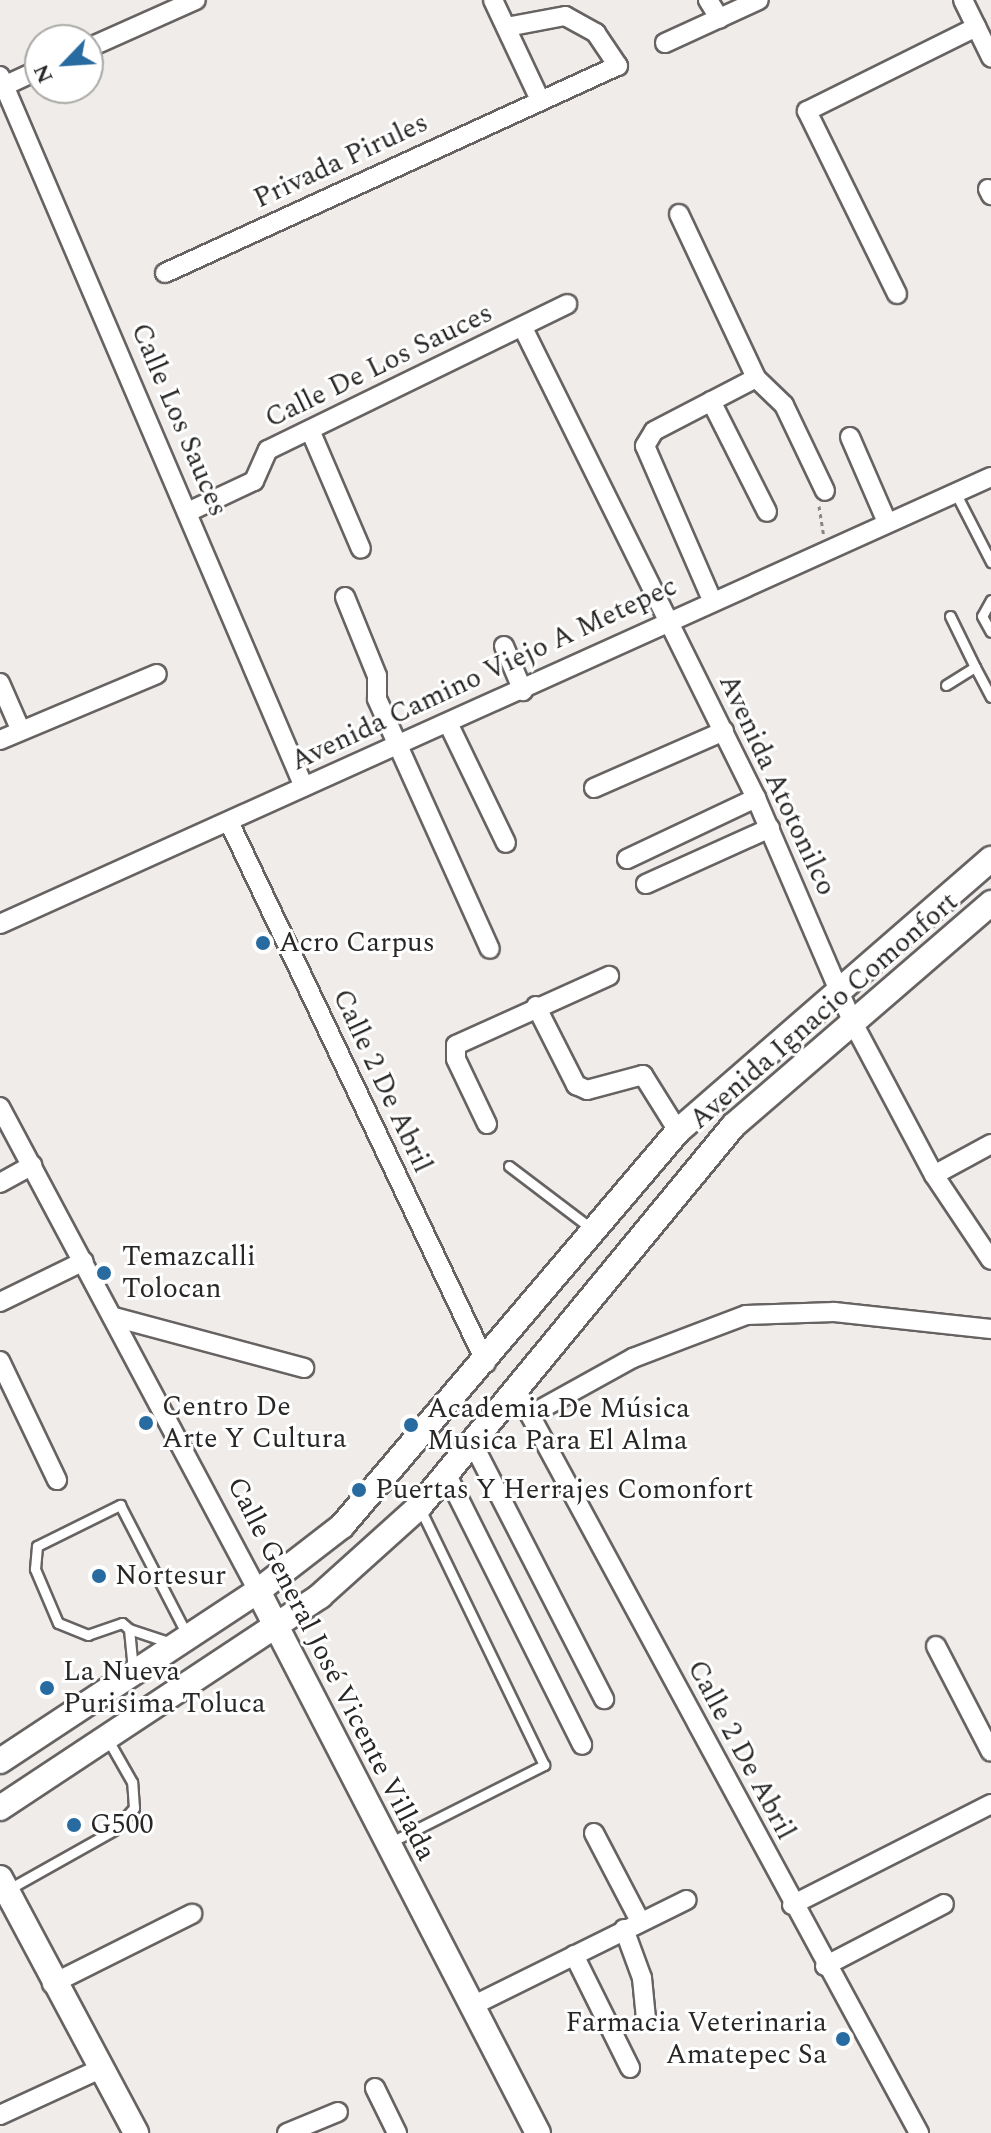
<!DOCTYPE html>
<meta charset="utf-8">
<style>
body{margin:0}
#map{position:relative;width:991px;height:2133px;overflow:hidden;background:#efecea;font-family:Spectral,serif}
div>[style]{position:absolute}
.path>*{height:3px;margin-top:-1.5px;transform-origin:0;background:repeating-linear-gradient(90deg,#878583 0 4px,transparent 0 8px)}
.roads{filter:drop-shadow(2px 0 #666362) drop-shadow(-2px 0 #666362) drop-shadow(0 2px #666362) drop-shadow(0 -2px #666362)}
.service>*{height:9px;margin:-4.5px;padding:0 4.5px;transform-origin:4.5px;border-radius:4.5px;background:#fff}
.minor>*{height:18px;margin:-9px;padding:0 9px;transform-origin:9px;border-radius:9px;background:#fff}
.secondary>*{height:24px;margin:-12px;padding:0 12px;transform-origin:12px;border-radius:12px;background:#fff}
.dots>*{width:22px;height:22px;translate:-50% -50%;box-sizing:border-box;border:4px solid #fff;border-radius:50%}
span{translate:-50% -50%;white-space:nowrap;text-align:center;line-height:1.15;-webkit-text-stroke:6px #fff;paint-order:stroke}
.street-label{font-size:28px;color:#282726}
.poi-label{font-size:28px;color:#282726}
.left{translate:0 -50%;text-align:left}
.right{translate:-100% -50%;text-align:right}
.north{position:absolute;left:24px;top:24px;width:80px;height:80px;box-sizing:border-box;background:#fff;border:2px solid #a9a9a8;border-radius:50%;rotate:245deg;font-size:22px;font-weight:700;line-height:32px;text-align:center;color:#282726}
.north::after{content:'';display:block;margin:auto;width:28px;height:36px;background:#276ba0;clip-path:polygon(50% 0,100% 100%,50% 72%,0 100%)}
</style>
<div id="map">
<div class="path">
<div style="left:819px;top:506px;width:30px;rotate:81deg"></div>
</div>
<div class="roads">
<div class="service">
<div style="left:955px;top:492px;width:79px;rotate:62.8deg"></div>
<div style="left:991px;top:600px;width:18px;rotate:119deg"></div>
<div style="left:982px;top:616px;width:18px;rotate:61deg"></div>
<div style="left:950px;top:616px;width:57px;rotate:63.9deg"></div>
<div style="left:946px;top:685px;width:34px;rotate:-32deg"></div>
<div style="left:975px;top:667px;width:34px;rotate:62deg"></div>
<div style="left:509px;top:1166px;width:104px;rotate:37.2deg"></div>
<div style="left:129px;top:1629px;width:44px;rotate:18.4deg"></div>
<div style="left:133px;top:1670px;width:41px;rotate:-95.6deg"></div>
<div style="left:129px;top:1629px;width:9px;rotate:-139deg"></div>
<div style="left:122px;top:1623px;width:36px;rotate:161deg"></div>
<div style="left:88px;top:1635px;width:32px;rotate:-158deg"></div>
<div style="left:58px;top:1623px;width:59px;rotate:-113.1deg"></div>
<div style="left:35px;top:1569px;width:23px;rotate:-85deg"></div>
<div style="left:37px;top:1546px;width:93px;rotate:-26.3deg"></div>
<div style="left:120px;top:1505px;width:146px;rotate:62.7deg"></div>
<div style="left:389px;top:1843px;width:174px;rotate:-26.7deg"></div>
<div style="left:544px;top:1765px;width:282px;rotate:-115.8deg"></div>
<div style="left:9px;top:1889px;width:120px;rotate:-29.3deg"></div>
<div style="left:114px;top:1830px;width:30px;rotate:-48deg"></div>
<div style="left:134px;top:1808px;width:26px;rotate:-94deg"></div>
<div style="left:132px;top:1782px;width:48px;rotate:-119.7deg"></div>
</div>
<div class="minor">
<div style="left:493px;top:0;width:110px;rotate:64.8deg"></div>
<div style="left:708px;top:0;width:22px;rotate:58deg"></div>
<div style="left:963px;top:0;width:64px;rotate:63.8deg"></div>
<div style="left:665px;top:43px;width:103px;rotate:-24.6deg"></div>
<div style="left:88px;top:48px;width:118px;rotate:-24deg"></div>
<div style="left:0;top:76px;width:773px;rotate:66.85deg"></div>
<div style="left:4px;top:86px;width:40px;rotate:-25deg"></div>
<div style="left:988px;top:189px;width:7px;rotate:63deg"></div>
<div style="left:679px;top:214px;width:181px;rotate:64.8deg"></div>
<div style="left:165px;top:273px;width:498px;rotate:-24.6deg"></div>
<div style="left:618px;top:66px;width:40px;rotate:-124deg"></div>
<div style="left:596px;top:33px;width:35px;rotate:-151deg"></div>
<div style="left:565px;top:16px;width:60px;rotate:169.4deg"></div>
<div style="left:897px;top:294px;width:204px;rotate:-116.2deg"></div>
<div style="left:807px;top:111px;width:189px;rotate:-26.4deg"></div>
<div style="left:523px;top:328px;width:525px;rotate:63.63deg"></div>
<div style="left:756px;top:798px;width:243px;rotate:66.7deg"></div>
<div style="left:852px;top:1021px;width:174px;rotate:62deg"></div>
<div style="left:934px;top:1175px;width:102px;rotate:56.2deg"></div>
<div style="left:756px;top:378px;width:39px;rotate:44deg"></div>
<div style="left:784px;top:405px;width:95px;rotate:64.5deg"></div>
<div style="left:711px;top:401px;width:124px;rotate:63.2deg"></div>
<div style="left:310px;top:430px;width:129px;rotate:66.8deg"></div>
<div style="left:850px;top:437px;width:93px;rotate:66.5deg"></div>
<div style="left:188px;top:512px;width:73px;rotate:-25.2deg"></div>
<div style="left:254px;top:481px;width:34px;rotate:-66deg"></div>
<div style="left:268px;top:450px;width:333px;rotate:-26deg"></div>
<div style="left:345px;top:597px;width:85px;rotate:67.9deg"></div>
<div style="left:377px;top:676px;width:23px;rotate:90deg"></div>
<div style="left:377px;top:699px;width:274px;rotate:65.7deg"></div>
<div style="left:712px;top:600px;width:168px;rotate:-113.5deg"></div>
<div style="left:645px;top:446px;width:17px;rotate:-59deg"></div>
<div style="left:654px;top:431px;width:115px;rotate:-27.5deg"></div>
<div style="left:504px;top:646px;width:49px;rotate:67.1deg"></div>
<div style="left:0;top:683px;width:52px;rotate:66.4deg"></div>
<div style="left:448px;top:723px;width:133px;rotate:64.2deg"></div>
<div style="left:0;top:740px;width:170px;rotate:-22.8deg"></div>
<div style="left:594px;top:788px;width:142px;rotate:-23.7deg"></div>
<div style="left:229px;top:822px;width:599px;rotate:64.59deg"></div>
<div style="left:627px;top:859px;width:143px;rotate:-25.3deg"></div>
<div style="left:646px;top:884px;width:136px;rotate:-24.3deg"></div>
<div style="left:0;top:924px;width:1087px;rotate:-24.28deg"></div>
<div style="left:536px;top:1006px;width:89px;rotate:63.1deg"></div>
<div style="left:576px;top:1085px;width:12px;rotate:24deg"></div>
<div style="left:587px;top:1090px;width:58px;rotate:-15deg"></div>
<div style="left:643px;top:1075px;width:66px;rotate:58deg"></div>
<div style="left:0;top:1107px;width:548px;rotate:61.94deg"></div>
<div style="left:487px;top:1124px;width:72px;rotate:-115.5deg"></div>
<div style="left:456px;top:1059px;width:14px;rotate:-90deg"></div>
<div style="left:456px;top:1045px;width:168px;rotate:-24.3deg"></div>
<div style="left:934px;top:1175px;width:65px;rotate:-28.5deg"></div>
<div style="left:0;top:1183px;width:37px;rotate:-29deg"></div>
<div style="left:0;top:1302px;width:93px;rotate:-26deg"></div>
<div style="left:114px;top:1317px;width:197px;rotate:15deg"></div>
<div style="left:0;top:1361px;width:132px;rotate:64.4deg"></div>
<div style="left:517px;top:1391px;width:844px;rotate:61.55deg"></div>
<div style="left:530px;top:1415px;width:118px;rotate:-29deg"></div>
<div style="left:633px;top:1358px;width:121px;rotate:-20.8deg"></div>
<div style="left:746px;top:1315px;width:88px;rotate:-2deg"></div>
<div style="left:834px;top:1312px;width:158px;rotate:6.2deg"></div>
<div style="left:473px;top:1444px;width:287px;rotate:62.8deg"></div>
<div style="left:446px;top:1473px;width:304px;rotate:63.4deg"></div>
<div style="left:936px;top:1646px;width:119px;rotate:62.6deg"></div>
<div style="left:594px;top:1833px;width:99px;rotate:62.4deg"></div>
<div style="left:792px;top:1905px;width:223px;rotate:-26.9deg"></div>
<div style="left:624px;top:1929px;width:52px;rotate:69.8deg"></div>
<div style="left:642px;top:1978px;width:41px;rotate:84.4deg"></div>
<div style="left:574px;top:1955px;width:126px;rotate:63.6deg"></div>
<div style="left:825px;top:1966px;width:134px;rotate:-27.5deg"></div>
<div style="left:52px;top:1984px;width:157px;rotate:-26.6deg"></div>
<div style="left:474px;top:2005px;width:237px;rotate:-26.3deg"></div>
<div style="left:375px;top:2088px;width:50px;rotate:63.9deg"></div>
<div style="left:0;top:2115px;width:112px;rotate:-24.7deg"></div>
<div style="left:287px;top:2133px;width:55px;rotate:-22.4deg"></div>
</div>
<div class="secondary">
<div style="left:258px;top:1591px;width:610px;rotate:62.68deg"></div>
<div style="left:0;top:1761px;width:309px;rotate:-33.4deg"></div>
<div style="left:258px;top:1591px;width:106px;rotate:-37.7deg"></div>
<div style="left:342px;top:1526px;width:519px;rotate:-49.61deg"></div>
<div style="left:678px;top:1131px;width:415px;rotate:-41deg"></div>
<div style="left:0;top:1808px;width:384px;rotate:-33.5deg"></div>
<div style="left:320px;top:1596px;width:133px;rotate:-42deg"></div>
<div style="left:419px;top:1507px;width:495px;rotate:-50.5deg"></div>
<div style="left:734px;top:1125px;width:340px;rotate:-40.8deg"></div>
<div style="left:0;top:1878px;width:289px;rotate:61.9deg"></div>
</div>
</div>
<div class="dots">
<div style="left:263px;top:943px;background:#276ba0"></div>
<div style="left:104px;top:1273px;background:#276ba0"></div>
<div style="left:146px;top:1423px;background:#276ba0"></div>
<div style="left:411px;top:1425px;background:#276ba0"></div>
<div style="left:359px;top:1490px;background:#276ba0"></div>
<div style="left:99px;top:1576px;background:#276ba0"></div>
<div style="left:47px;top:1688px;background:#276ba0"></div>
<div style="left:74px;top:1825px;background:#276ba0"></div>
<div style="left:843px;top:2039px;background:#276ba0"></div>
</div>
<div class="street-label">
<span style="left:341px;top:161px;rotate:-25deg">Privada Pirules</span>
<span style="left:379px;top:366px;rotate:-26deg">Calle De Los Sauces</span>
<span style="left:179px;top:420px;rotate:67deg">Calle Los Sauces</span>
<span style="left:484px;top:674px;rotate:-25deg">Avenida Camino Viejo A Metepec</span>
<span style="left:777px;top:785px;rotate:65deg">Avenida Atotonilco</span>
<span style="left:824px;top:1011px;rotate:-41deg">Avenida Ignacio Comonfort</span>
<span style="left:382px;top:1081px;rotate:65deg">Calle 2 De Abril</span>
<span style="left:331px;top:1669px;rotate:63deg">Calle General José Vicente Villada</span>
<span style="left:741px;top:1750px;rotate:62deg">Calle 2 De Abril</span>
</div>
<div class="poi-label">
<span class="left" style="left:279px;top:943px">Acro Carpus</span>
<span class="left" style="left:122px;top:1273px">Temazcalli<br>Tolocan</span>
<span class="left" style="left:162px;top:1423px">Centro De<br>Arte Y Cultura</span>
<span class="left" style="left:427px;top:1425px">Academia De Música<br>Musica Para El Alma</span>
<span class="left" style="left:375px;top:1490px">Puertas Y Herrajes Comonfort</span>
<span class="left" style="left:115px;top:1576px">Nortesur</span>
<span class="left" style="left:63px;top:1688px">La Nueva<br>Purisima Toluca</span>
<span class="left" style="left:90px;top:1825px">G500</span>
<span class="right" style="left:827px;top:2039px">Farmacia Veterinaria<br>Amatepec Sa</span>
</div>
<div class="north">N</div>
</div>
